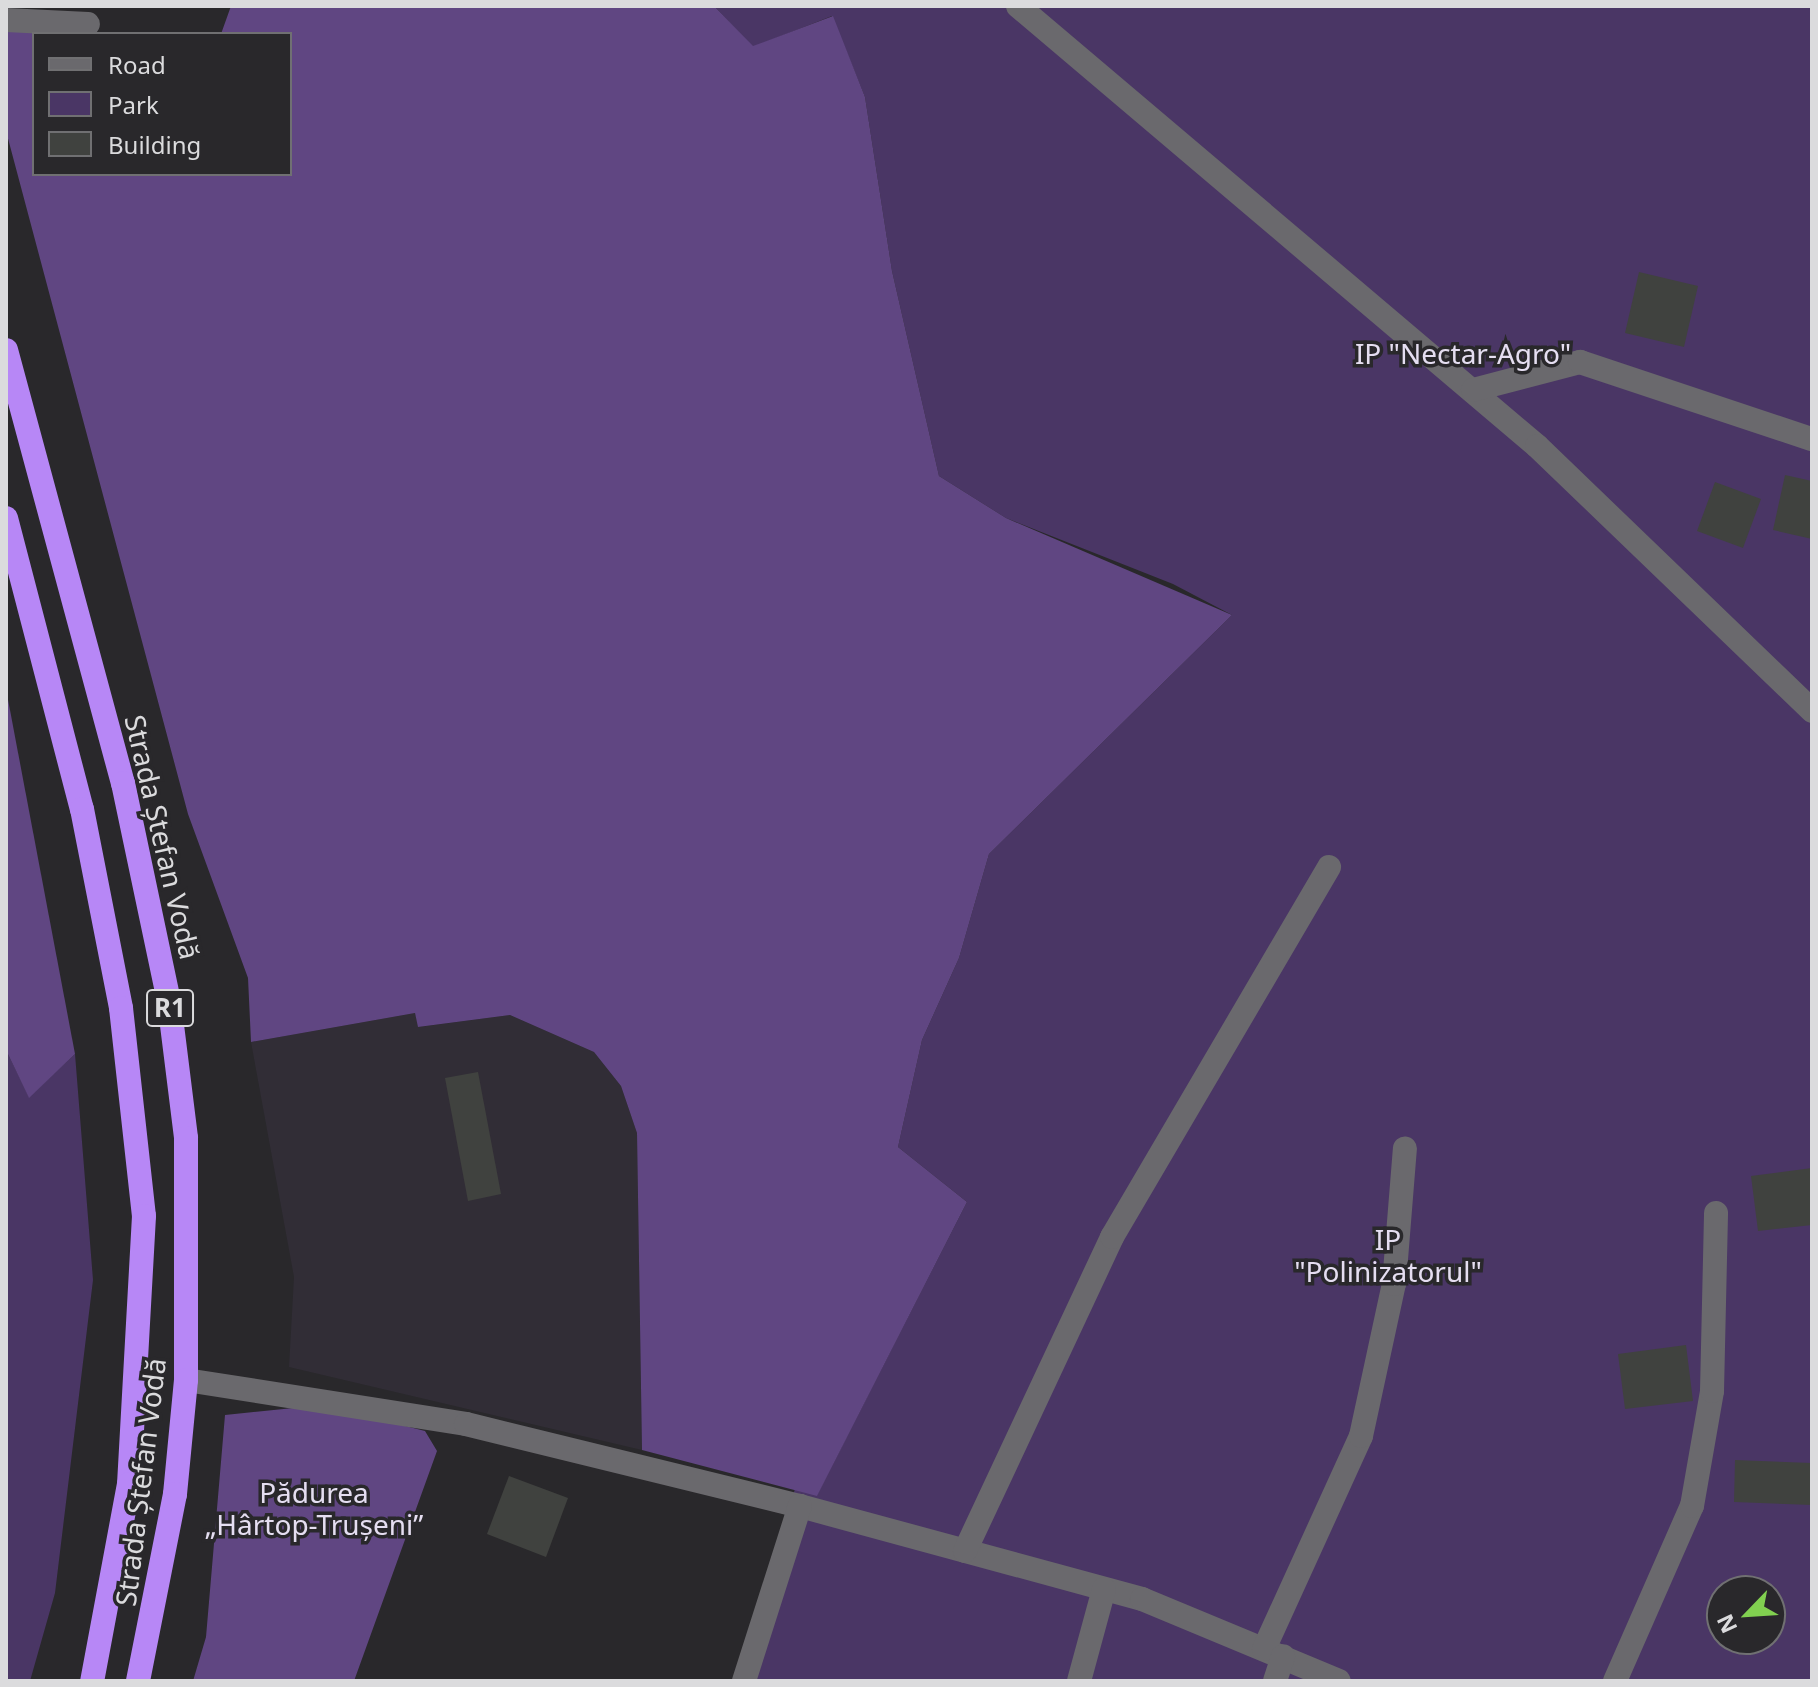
<!DOCTYPE html>
<meta charset="utf-8">
<style>
body{margin:0}
#map{position:relative;width:1818px;height:1687px;overflow:hidden;background:#29282b;font-family:"Noto Sans",sans-serif}
div>[style]{position:absolute}
.built>*{inset:0;background:#312d36}
.green>*{inset:0;background:#4a3665}
.forest>*{inset:0;background:#604682}
.building>*{inset:0;background:#40423f}
.minor>*{height:24px;margin:-12px;padding:0 12px;transform-origin:12px;border-radius:12px;background:#6a696d}
.highway>*{height:24px;margin:-12px;padding:0 12px;transform-origin:12px;border-radius:12px;background:#b787f6}
span{translate:-50% -50%;white-space:nowrap;text-align:center;line-height:1.15;-webkit-text-stroke:7px #29282b;paint-order:stroke}
.shield-label span{padding:2px 6px;background:#29282b;border:2px solid;border-radius:6px;-webkit-text-stroke-width:0}
.shield-label{font-size:26px;color:#dbdbdd;font-weight:700}
.park-label{font-size:28px;color:#e5def1}
.street-label{font-size:28px;color:#dbdbdd}
.frame{position:absolute;inset:0;border:8px solid #dbdbdd;pointer-events:none}
.legend{position:absolute;left:32px;top:32px;width:260px;height:144px;box-sizing:border-box;background:#29282b;border:2px solid #707072;margin:0;padding:10px 14px;list-style:none;font-size:24px;color:#dbdbdd}
.legend li{display:flex;align-items:center;gap:16px;height:40px}
.legend b{width:40px;border:2px solid #707072}
.north{position:absolute;left:1706px;top:1575px;width:80px;height:80px;box-sizing:border-box;background:#29282b;border:2px solid #707072;border-radius:50%;rotate:245deg;font-size:22px;font-weight:700;line-height:32px;text-align:center;color:#dbdbdd}
.north::after{content:'';display:block;margin:auto;width:28px;height:36px;background:#81d050;clip-path:polygon(50% 0,100% 100%,50% 72%,0 100%)}
</style>
<div id="map">
<div class="built">
<div style="clip-path:polygon(415px 1013px,419px 1027px,510px 1015px,594px 1052px,621px 1086px,637px 1133px,642px 1450px,289px 1367px,294px 1277px,251px 1042px)"></div>
</div>
<div class="green">
<div style="clip-path:polygon(evenodd,714px 6px,1812px 6px,1812px 1681px,732px 1681px,795px 1489px,817px 1495px,967px 1202px,898px 1147px,922px 1040px,959px 958px,989px 854px,1232px 615px,1173px 584px,1006px 518px,939px 476px,892px 271px,865px 97px,832px 16px,753px 47px,714px 6px,1722px 1591px,1770px 1591px,1770px 1639px,1722px 1639px,1722px 1591px)"></div>
<div style="clip-path:polygon(6px 1050px,29px 1097px,75px 1054px,93px 1280px,55px 1593px,30px 1681px,6px 1681px)"></div>
</div>
<div class="forest">
<div style="clip-path:polygon(231px 6px,714px 6px,753px 46px,833px 16px,865px 97px,892px 271px,939px 476px,1006px 518px,1232px 615px,989px 854px,959px 958px,922px 1040px,898px 1147px,967px 1202px,817px 1496px,642px 1450px,637px 1133px,621px 1086px,594px 1052px,510px 1015px,418px 1027px,415px 1013px,251px 1042px,248px 978px,188px 814px,6px 131px,6px 29px,49px 34px,34px 34px,34px 174px,290px 174px,290px 34px,221px 34px)"></div>
<div style="clip-path:polygon(6px 689px,75px 1054px,29px 1098px,6px 1050px)"></div>
<div style="clip-path:polygon(323px 1405px,425px 1431px,437px 1451px,354px 1681px,193px 1681px,206px 1637px,225px 1415px)"></div>
</div>
<div class="building">
<div style="clip-path:polygon(1639px 272px,1698px 286px,1684px 347px,1625px 333px)"></div>
<div style="clip-path:polygon(1785px 475px,1812px 481px,1812px 539px,1773px 530px)"></div>
<div style="clip-path:polygon(1715px 482px,1761px 499px,1743px 548px,1697px 531px)"></div>
<div style="clip-path:polygon(478px 1072px,501px 1194px,468px 1201px,445px 1078px)"></div>
<div style="clip-path:polygon(1812px 1168px,1812px 1225px,1758px 1231px,1751px 1176px)"></div>
<div style="clip-path:polygon(1686px 1345px,1693px 1401px,1625px 1409px,1618px 1354px)"></div>
<div style="clip-path:polygon(1735px 1460px,1812px 1463px,1812px 1505px,1734px 1502px)"></div>
<div style="clip-path:polygon(509px 1476px,568px 1498px,546px 1557px,487px 1534px)"></div>
</div>
<div class="minor">
<div style="left:1018px;top:6px;width:680px;rotate:40.29deg"></div>
<div style="left:1537px;top:446px;width:382px;rotate:43.9deg"></div>
<div style="left:6px;top:20px;width:82px;rotate:2.8deg"></div>
<div style="left:1473px;top:390px;width:111px;rotate:-14.7deg"></div>
<div style="left:1580px;top:362px;width:244px;rotate:18.4deg"></div>
<div style="left:186px;top:1380px;width:283px;rotate:8.9deg"></div>
<div style="left:466px;top:1424px;width:344px;rotate:13.8deg"></div>
<div style="left:800px;top:1506px;width:354px;rotate:15.2deg"></div>
<div style="left:1142px;top:1599px;width:213px;rotate:22.6deg"></div>
<div style="left:965px;top:1551px;width:347px;rotate:-64.9deg"></div>
<div style="left:1112px;top:1237px;width:429px;rotate:-59.6deg"></div>
<div style="left:1264px;top:1649px;width:234px;rotate:-65.5deg"></div>
<div style="left:1361px;top:1436px;width:156px;rotate:-77.8deg"></div>
<div style="left:1394px;top:1284px;width:136px;rotate:-85.4deg"></div>
<div style="left:744px;top:1681px;width:184px;rotate:-72.3deg"></div>
<div style="left:1079px;top:1681px;width:95px;rotate:-74.8deg"></div>
<div style="left:1275px;top:1681px;width:26px;rotate:-72deg"></div>
<div style="left:1615px;top:1681px;width:191px;rotate:-66.3deg"></div>
<div style="left:1692px;top:1506px;width:117px;rotate:-80.1deg"></div>
<div style="left:1712px;top:1391px;width:178px;rotate:-88.7deg"></div>
</div>
<div class="highway">
<div style="left:6px;top:350px;width:449px;rotate:74.9deg"></div>
<div style="left:123px;top:783px;width:223px;rotate:78.1deg"></div>
<div style="left:169px;top:1001px;width:138px;rotate:82.9deg"></div>
<div style="left:186px;top:1138px;width:242px;rotate:90deg"></div>
<div style="left:186px;top:1380px;width:115px;rotate:95.5deg"></div>
<div style="left:175px;top:1494px;width:191px;rotate:101.2deg"></div>
<div style="left:6px;top:518px;width:301px;rotate:75.4deg"></div>
<div style="left:82px;top:809px;width:203px;rotate:78.9deg"></div>
<div style="left:121px;top:1008px;width:209px;rotate:83.7deg"></div>
<div style="left:144px;top:1216px;width:268px;rotate:93.2deg"></div>
<div style="left:129px;top:1484px;width:200px;rotate:100.6deg"></div>
</div>
<div class="shield-label">
<span style="left:170px;top:1008px">R1</span>
</div>
<div class="park-label">
<span style="left:1463px;top:353px">IP "Nectar-Agro"</span>
<span style="left:1388px;top:1255px">IP<br>"Polinizatorul"</span>
<span style="left:314px;top:1508px">Pădurea<br>„Hârtop-Trușeni”</span>
</div>
<div class="street-label">
<span style="left:163px;top:837px;rotate:77deg">Strada Ștefan Vodă</span>
<span style="left:140px;top:1482px;rotate:-83deg">Strada Ștefan Vodă</span>
</div>
<div class="frame"></div>
<ul class="legend">
<li><b style="height:10px;background:#6a696d"></b>Road</li>
<li><b style="height:22px;background:#4a3665"></b>Park</li>
<li><b style="height:22px;background:#40423f"></b>Building</li>
</ul>
<div class="north">N</div>
</div>
